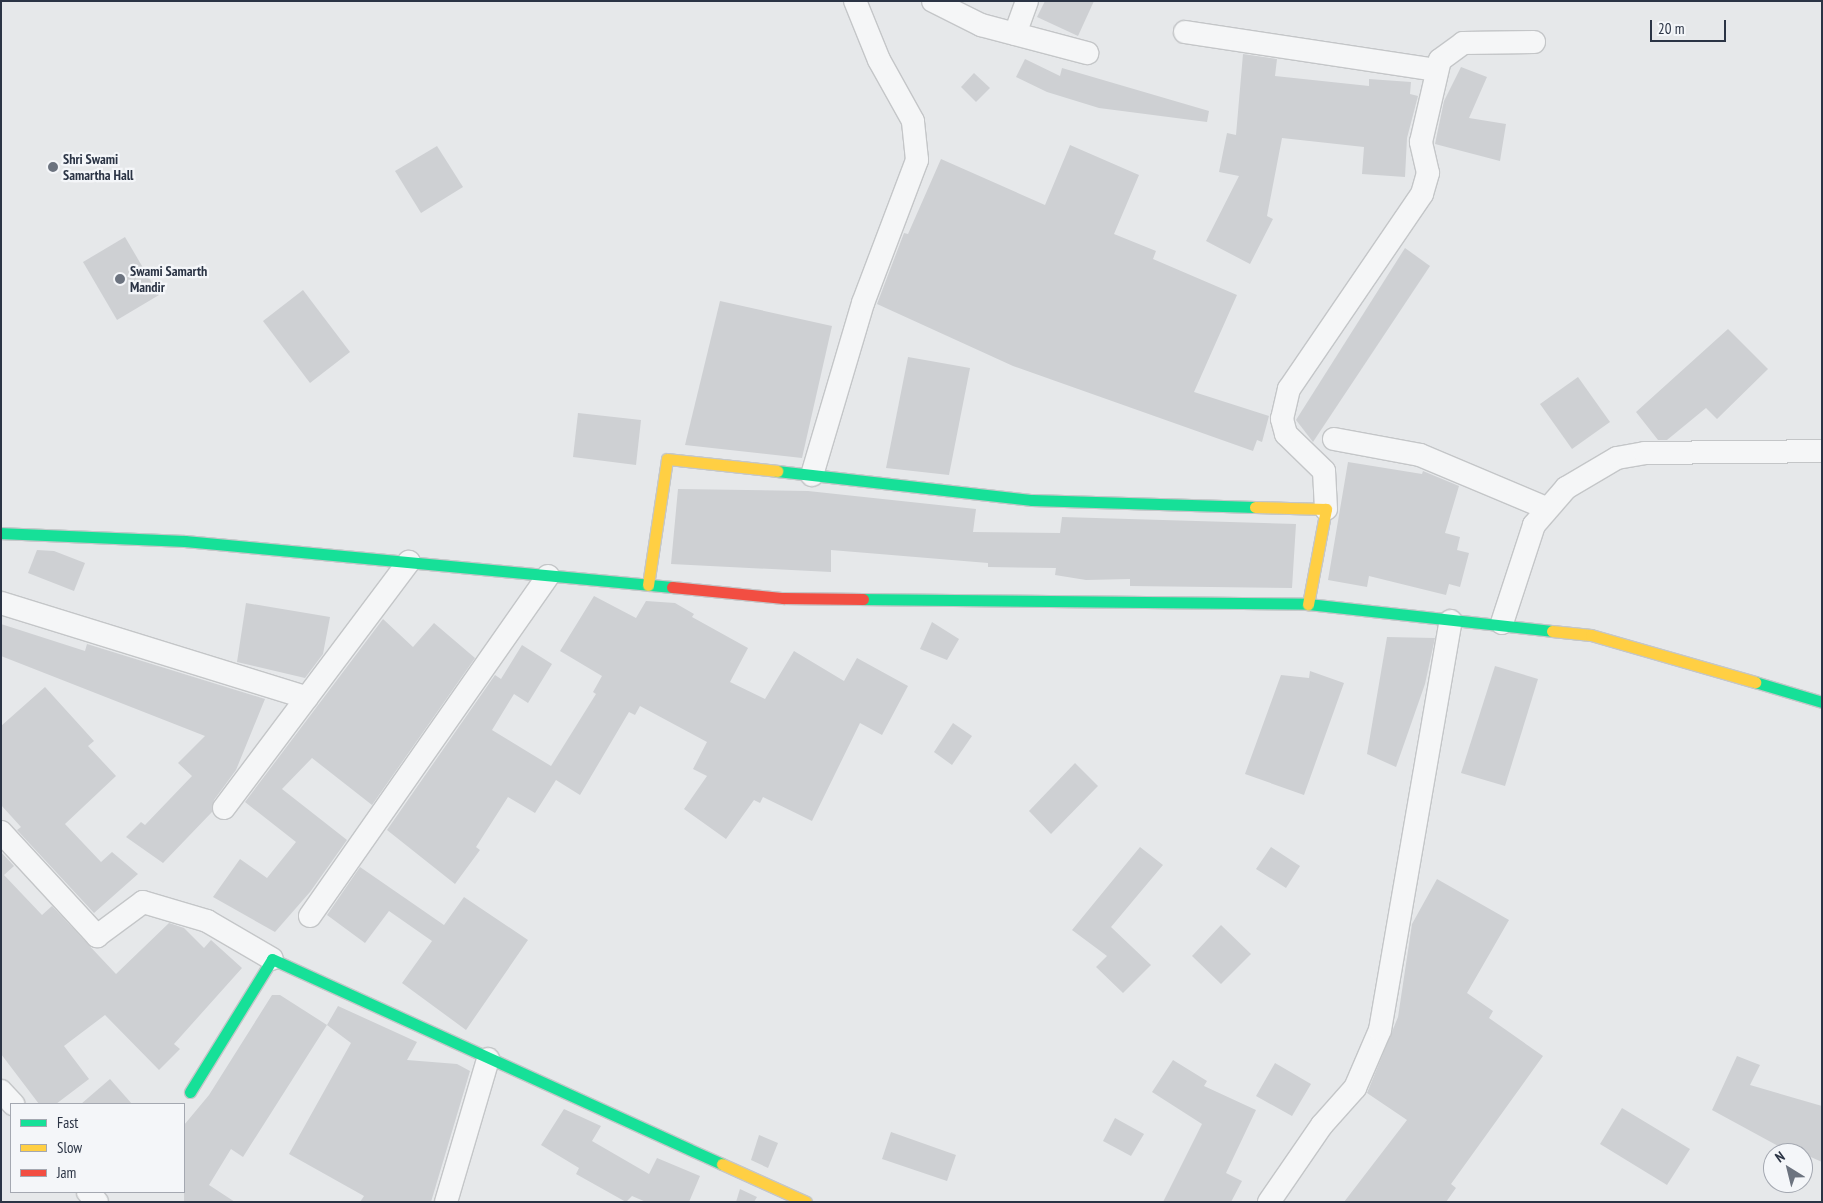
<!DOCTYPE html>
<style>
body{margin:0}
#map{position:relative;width:1823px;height:1203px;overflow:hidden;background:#e6e8ea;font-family:"PT Sans Narrow",sans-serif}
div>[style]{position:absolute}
.building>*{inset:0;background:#ced0d3}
.roads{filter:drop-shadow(1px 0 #c4c6c8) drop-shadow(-1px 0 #c4c6c8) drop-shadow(0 1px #c4c6c8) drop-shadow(0 -1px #c4c6c8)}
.street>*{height:22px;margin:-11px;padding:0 11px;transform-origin:11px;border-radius:11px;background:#f5f6f7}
.fast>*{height:11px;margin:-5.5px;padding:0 5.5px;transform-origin:5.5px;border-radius:5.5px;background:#16e098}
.slow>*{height:11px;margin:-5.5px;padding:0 5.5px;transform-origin:5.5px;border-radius:5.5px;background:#ffcf43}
.jam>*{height:11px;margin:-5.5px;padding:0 5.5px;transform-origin:5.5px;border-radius:5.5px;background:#f24e42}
.dots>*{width:14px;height:14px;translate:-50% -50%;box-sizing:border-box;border:2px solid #f4f6f9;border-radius:50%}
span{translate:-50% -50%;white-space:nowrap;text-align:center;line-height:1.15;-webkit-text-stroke:4.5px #f4f6f9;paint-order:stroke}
.poi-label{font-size:14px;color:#2b3445;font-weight:700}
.left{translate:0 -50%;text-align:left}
.frame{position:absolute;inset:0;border:2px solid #2b3445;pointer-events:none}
.legend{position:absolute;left:10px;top:1103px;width:175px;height:90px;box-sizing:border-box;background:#f4f6f9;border:1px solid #a4a8b1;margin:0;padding:6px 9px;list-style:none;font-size:15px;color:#2b3445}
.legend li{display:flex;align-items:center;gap:10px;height:25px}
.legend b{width:25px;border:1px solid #a4a8b1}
.north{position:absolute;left:1763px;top:1143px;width:50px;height:50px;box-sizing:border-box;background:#f4f6f9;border:1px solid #a4a8b1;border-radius:50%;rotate:324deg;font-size:14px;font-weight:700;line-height:20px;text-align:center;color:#2b3445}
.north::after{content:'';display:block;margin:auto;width:18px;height:22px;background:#6c737f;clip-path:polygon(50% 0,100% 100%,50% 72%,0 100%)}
.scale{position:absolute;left:1650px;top:20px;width:76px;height:22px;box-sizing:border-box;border:2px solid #2b3445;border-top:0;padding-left:6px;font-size:15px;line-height:18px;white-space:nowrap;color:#2b3445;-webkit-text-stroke:4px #f4f6f9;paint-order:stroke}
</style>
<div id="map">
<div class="building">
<div style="clip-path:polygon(1045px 1px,1094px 1px,1078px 36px,1037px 17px)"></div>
<div style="clip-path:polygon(1243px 54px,1277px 59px,1275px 76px,1369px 86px,1369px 79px,1411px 82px,1410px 94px,1418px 96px,1407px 138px,1405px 177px,1362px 174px,1364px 147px,1282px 138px,1267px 216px,1273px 219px,1250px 264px,1206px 241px,1239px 176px,1219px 172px,1227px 133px,1236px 135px)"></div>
<div style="clip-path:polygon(1025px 59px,1060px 76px,1062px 68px,1209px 111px,1207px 122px,1099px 108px,1047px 92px,1016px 77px)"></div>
<div style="clip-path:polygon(1461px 67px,1487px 77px,1469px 118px,1506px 124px,1500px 161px,1435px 144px,1444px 101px)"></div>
<div style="clip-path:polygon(974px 73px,990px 88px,976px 102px,961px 87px)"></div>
<div style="clip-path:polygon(1070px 145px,1139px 175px,1114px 234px,1156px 251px,1153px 259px,1237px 295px,1194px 392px,1269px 416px,1262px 442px,1257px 440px,1253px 451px,1013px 366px,877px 304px,904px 233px,908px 234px,941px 159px,1045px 205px)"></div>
<div style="clip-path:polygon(437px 146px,463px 187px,421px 213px,395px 171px)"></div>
<div style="clip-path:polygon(125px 237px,159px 295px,117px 320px,83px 262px)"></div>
<div style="clip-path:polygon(1405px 248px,1430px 266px,1313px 442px,1296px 420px)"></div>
<div style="clip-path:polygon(303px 290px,350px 352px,310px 383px,263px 321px)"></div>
<div style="clip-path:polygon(720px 301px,832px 326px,802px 458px,685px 445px)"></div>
<div style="clip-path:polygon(1728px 329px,1768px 369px,1717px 419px,1706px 408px,1667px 440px,1658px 440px,1636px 412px)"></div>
<div style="clip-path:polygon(908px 357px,970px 368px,949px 475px,886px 468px)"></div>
<div style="clip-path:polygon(1578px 377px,1610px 422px,1572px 449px,1540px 404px)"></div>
<div style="clip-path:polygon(578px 413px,641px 420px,636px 465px,573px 457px)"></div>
<div style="clip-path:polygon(1348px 462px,1422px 474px,1423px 471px,1459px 486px,1445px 533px,1460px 537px,1457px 550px,1469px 553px,1460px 587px,1449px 584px,1446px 595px,1369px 576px,1367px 587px,1328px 580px)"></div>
<div style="clip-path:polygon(678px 489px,808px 491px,976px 509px,973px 532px,1060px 533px,1062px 517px,1296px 524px,1292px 588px,1130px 586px,1130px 579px,1086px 580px,1055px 575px,1056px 568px,988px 567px,988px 563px,831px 550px,831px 572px,671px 564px)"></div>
<div style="clip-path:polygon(37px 550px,54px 551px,85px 563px,74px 591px,28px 573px)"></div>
<div style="clip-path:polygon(594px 596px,636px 618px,646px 601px,675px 603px,694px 614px,692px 617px,748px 648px,730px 682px,765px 699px,794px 651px,844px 681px,857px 658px,908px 686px,882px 735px,860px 723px,812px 821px,763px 797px,760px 803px,754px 800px,726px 839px,684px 809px,707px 776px,693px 769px,707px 742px,640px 706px,635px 715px,629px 712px,580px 795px,556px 780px,535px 813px,508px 797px,476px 847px,480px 850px,455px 884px,387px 830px,495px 675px,501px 679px,522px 645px,552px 664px,528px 703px,514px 694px,492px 730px,551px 766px,596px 694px,593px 692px,602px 676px,560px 651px)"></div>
<div style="clip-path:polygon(246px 603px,330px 617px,323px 654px,305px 678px,237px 662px)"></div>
<div style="clip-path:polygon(383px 619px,413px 647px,434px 623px,475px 658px,372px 805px,312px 758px,282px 789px,347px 840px,310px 892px,275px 932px,213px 897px,240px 859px,267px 878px,296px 842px,245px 802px)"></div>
<div style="clip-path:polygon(932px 622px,959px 639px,947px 660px,920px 649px)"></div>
<div style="clip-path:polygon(1px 624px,85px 651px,87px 644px,265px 699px,236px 770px,214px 800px,212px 812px,163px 863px,126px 837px,141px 822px,145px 825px,192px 776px,178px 763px,205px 736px,1px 656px)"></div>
<div style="clip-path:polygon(1387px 637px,1435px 638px,1425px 684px,1396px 767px,1367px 754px)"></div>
<div style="clip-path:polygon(1495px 666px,1538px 679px,1505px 786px,1461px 773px)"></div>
<div style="clip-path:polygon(1310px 671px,1344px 683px,1304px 795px,1245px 774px,1281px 675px,1309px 678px)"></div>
<div style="clip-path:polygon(45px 687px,94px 741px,88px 746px,116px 776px,65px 824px,101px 862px,112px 852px,138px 874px,94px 913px,17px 830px,21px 827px,1px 805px,1px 726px)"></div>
<div style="clip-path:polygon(953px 723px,972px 736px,952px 765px,934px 752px)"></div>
<div style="clip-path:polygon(1075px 763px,1098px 786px,1051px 834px,1029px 811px)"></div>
<div style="clip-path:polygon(1140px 847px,1163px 865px,1111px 927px,1151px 965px,1123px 993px,1096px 967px,1107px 956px,1072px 930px)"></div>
<div style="clip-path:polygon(1271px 847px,1300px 866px,1286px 888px,1256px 869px)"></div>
<div style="clip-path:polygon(1px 852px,14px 866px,4px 875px,42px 915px,52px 906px,116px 974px,169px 923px,184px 928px,204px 948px,211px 940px,242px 968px,174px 1044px,180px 1049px,159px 1070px,105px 1015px,64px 1046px,89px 1079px,56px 1104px,39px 1104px,1px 1054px)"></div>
<div style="clip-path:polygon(360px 867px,444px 925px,464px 897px,528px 940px,466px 1030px,402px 983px,432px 941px,389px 911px,365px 943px,327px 915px)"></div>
<div style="clip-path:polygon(1437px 879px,1509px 920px,1467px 993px,1493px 1011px,1489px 1018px,1543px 1056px,1451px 1184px,1456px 1188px,1446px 1202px,1344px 1202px,1407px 1120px,1367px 1093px,1398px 1017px,1412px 924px)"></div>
<div style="clip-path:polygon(1221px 925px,1251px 954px,1221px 984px,1192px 956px)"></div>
<div style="clip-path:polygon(272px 995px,280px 995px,327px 1025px,338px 1006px,417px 1042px,407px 1060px,457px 1064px,470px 1071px,431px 1202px,360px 1202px,364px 1196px,289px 1154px,351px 1043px,327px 1025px,243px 1157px,231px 1149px,209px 1185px,235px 1202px,184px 1202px,184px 1125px,209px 1095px)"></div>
<div style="clip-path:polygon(1737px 1056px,1760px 1065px,1750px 1085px,1822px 1106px,1822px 1162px,1784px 1145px,1782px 1148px,1712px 1110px)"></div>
<div style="clip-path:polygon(1173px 1060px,1207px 1081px,1204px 1086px,1256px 1110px,1226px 1173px,1242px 1181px,1231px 1202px,1163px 1202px,1202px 1124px,1152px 1092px)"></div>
<div style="clip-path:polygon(1275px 1063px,1311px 1084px,1292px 1116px,1256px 1096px)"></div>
<div style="clip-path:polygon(110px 1079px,132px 1104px,81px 1104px)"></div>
<div style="clip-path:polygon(1622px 1108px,1690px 1149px,1667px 1185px,1600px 1144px)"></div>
<div style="clip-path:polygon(564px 1109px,601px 1126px,592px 1141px,649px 1174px,657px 1158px,700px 1176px,689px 1202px,646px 1202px,632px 1196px,626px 1202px,576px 1174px,579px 1168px,541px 1145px)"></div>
<div style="clip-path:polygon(1115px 1118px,1144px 1134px,1131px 1156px,1103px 1141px)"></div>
<div style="clip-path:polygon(891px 1132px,956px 1155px,947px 1181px,882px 1159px)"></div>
<div style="clip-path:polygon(759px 1135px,778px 1143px,768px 1168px,751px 1160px)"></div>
<div style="clip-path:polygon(740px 1189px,757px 1197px,754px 1202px,736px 1202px)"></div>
</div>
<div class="roads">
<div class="street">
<div style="left:933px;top:1px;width:54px;rotate:26.6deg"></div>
<div style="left:981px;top:25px;width:110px;rotate:14.8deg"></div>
<div style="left:1185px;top:32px;width:254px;rotate:8.6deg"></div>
<div style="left:1015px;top:34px;width:35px;rotate:-70deg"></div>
<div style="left:1334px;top:439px;width:87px;rotate:10.5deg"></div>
<div style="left:1420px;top:455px;width:137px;rotate:22.8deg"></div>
<div style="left:812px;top:475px;width:179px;rotate:-73.5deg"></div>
<div style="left:863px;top:303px;width:153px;rotate:-69.3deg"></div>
<div style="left:917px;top:160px;width:39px;rotate:-96deg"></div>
<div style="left:913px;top:121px;width:70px;rotate:-119.1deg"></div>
<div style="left:879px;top:60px;width:64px;rotate:-112.1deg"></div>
<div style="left:1326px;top:509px;width:38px;rotate:-93deg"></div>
<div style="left:1324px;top:471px;width:53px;rotate:-135.8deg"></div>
<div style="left:1286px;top:434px;width:16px;rotate:-105deg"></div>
<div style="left:1282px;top:419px;width:31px;rotate:-77deg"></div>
<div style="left:1289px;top:389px;width:236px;rotate:-55.7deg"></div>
<div style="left:1422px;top:194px;width:22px;rotate:-74deg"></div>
<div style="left:1428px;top:173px;width:32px;rotate:-103deg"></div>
<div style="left:1421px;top:142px;width:84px;rotate:-77deg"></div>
<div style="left:1440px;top:60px;width:29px;rotate:-36deg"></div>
<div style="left:1463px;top:43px;width:71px;rotate:-0.8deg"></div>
<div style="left:1px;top:603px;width:320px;rotate:17.2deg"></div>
<div style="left:1502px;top:623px;width:103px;rotate:-71.9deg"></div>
<div style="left:1534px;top:525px;width:49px;rotate:-49.1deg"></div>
<div style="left:1566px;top:488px;width:59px;rotate:-30.5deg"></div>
<div style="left:1617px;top:458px;width:28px;rotate:-10deg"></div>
<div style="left:1645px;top:453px;width:177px;rotate:-0.6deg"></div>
<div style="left:224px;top:808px;width:308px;rotate:-53.1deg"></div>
<div style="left:1px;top:832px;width:142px;rotate:47.3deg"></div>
<div style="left:97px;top:936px;width:57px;rotate:-36.5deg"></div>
<div style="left:143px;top:902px;width:67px;rotate:16.5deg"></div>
<div style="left:207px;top:921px;width:75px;rotate:30.3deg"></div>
<div style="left:310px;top:916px;width:415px;rotate:-55deg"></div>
<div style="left:1px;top:1091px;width:18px;rotate:47deg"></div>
<div style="left:88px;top:1192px;width:13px;rotate:48deg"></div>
<div style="left:446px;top:1202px;width:149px;rotate:-73.6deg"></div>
<div style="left:1269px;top:1202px;width:93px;rotate:-55.5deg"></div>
<div style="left:1322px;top:1125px;width:50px;rotate:-48.3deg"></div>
<div style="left:1355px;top:1088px;width:63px;rotate:-66.7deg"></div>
<div style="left:1380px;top:1030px;width:415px;rotate:-80.2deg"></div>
</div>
<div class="fast">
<div style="left:777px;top:471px;width:257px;rotate:6.5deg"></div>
<div style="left:1032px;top:500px;width:223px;rotate:1.8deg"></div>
<div style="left:1px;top:533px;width:184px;rotate:2.5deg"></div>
<div style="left:185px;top:541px;width:489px;rotate:5.4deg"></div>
<div style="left:863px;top:599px;width:445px;rotate:0.6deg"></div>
<div style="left:1308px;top:604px;width:245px;rotate:6.3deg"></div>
<div style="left:1755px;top:682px;width:70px;rotate:16.6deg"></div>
<div style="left:190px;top:1092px;width:156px;rotate:-58.3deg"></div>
<div style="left:272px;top:959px;width:494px;rotate:24.5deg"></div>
</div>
<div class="slow">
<div style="left:1255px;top:507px;width:71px;rotate:1.6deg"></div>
<div style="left:1326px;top:509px;width:97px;rotate:100.7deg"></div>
<div style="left:648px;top:585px;width:127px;rotate:-81.4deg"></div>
<div style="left:667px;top:459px;width:111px;rotate:6.2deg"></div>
<div style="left:1552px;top:631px;width:39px;rotate:6deg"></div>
<div style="left:1591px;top:635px;width:171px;rotate:16deg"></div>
<div style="left:722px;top:1164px;width:92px;rotate:24.3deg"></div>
</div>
<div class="jam">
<div style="left:672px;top:587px;width:112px;rotate:5.7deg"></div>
<div style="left:783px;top:598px;width:80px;rotate:0.7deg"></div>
</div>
</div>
<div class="dots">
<div style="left:53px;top:167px;background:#6c737f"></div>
<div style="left:120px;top:279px;background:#6c737f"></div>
</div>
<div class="poi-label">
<span class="left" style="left:63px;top:167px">Shri Swami<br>Samartha Hall</span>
<span class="left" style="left:130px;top:279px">Swami Samarth<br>Mandir</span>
</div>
<div class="frame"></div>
<ul class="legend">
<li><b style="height:6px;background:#16e098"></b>Fast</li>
<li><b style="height:6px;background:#ffcf43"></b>Slow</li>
<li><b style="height:6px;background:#f24e42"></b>Jam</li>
</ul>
<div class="north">N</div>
<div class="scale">20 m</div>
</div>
